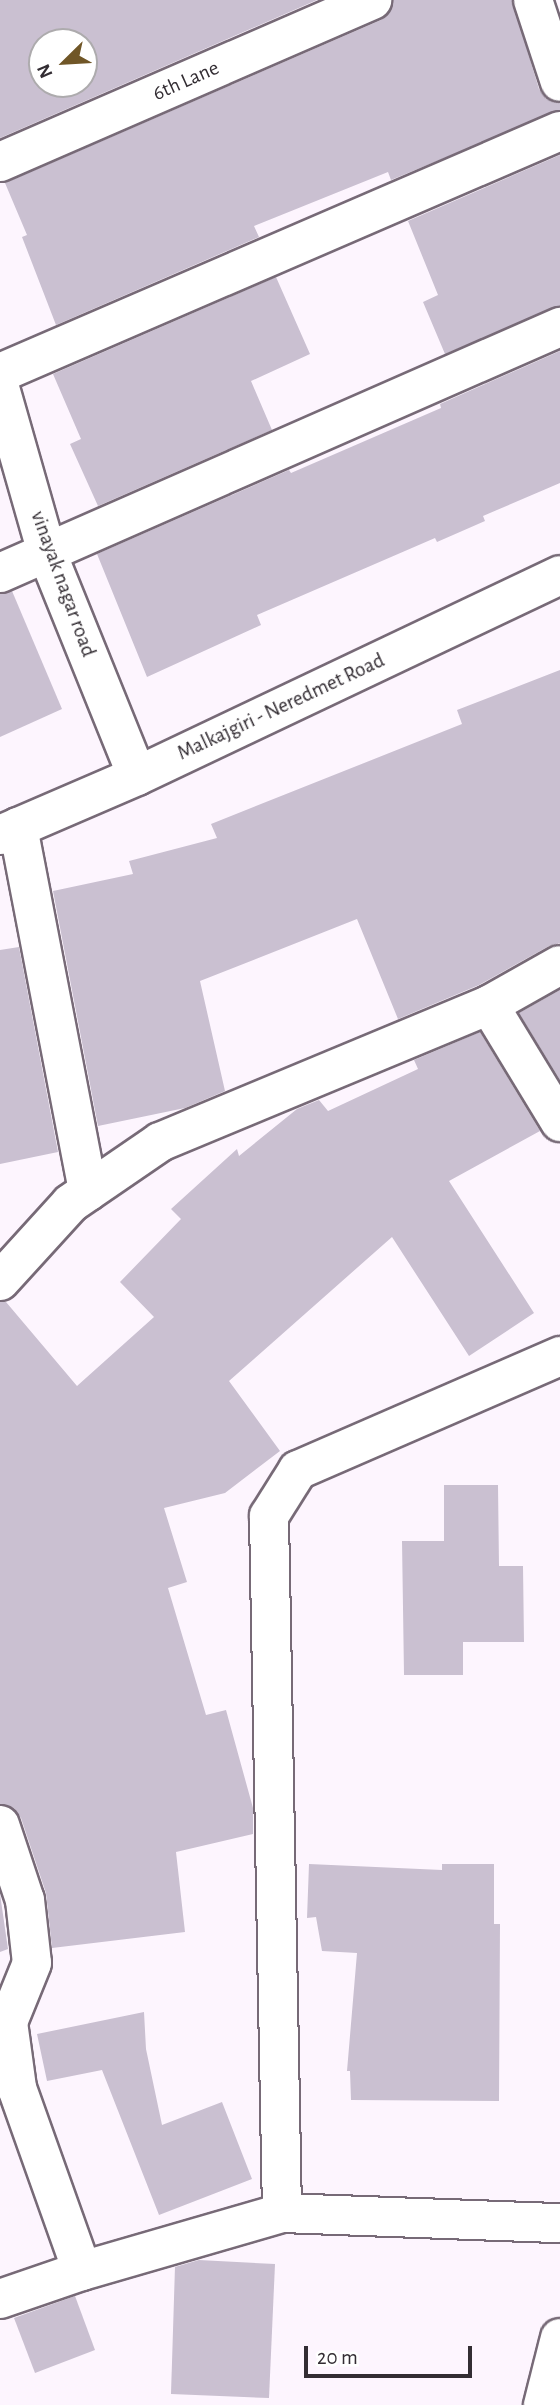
<!DOCTYPE html>
<style>
body{margin:0}
#map{position:relative;width:560px;height:2405px;overflow:hidden;background:#fdf5fe;font-family:"Alegreya Sans",sans-serif}
div>[style]{position:absolute}
.building>*{inset:0;background:#cac0d1}
.roads{filter:drop-shadow(2px 0 #776a77) drop-shadow(-2px 0 #776a77) drop-shadow(0 2px #776a77) drop-shadow(0 -2px #776a77)}
.minor>*{height:38px;margin:-19px;padding:0 19px;transform-origin:19px;border-radius:19px;background:#fff}
.tertiary>*{height:38px;margin:-19px;padding:0 19px;transform-origin:19px;border-radius:19px;background:#fff}
.secondary>*{height:38px;margin:-19px;padding:0 19px;transform-origin:19px;border-radius:19px;background:#fff}
span{translate:-50% -50%;white-space:nowrap;text-align:center;line-height:1.15;-webkit-text-stroke:5px #fff;paint-order:stroke}
.street-label{font-size:21px;color:#332d33}
.north{position:absolute;left:28px;top:28px;width:70px;height:70px;box-sizing:border-box;background:#fff;border:2px solid #adabad;border-radius:50%;rotate:246deg;font-size:19px;font-weight:700;line-height:28px;text-align:center;color:#332d33}
.north::after{content:'';display:block;margin:auto;width:24px;height:32px;background:#705627;clip-path:polygon(50% 0,100% 100%,50% 72%,0 100%)}
.scale{position:absolute;left:304px;top:2346px;width:168px;height:32px;box-sizing:border-box;border:4px solid #332d33;border-top:0;padding-left:9px;font-size:21px;line-height:24px;white-space:nowrap;color:#332d33;-webkit-text-stroke:5px #fff;paint-order:stroke}
</style>
<div id="map">
<div class="building">
<div style="clip-path:polygon(evenodd,0 0,317px 0,0 138px,0 0,42px 42px,84px 42px,84px 84px,42px 84px,42px 42px)"></div>
<div style="clip-path:polygon(393px 0,512px 0,539px 89px,546px 99px,560px 103px,560px 110px,391px 180px,388px 172px,254px 226px,259px 237px,56px 325px,22px 237px,27px 235px,5px 183px,381px 20px,390px 12px)"></div>
<div style="clip-path:polygon(560px 155px,560px 306px,445px 354px,423px 302px,438px 295px,408px 221px)"></div>
<div style="clip-path:polygon(276px 277px,310px 354px,251px 381px,272px 430px,98px 506px,70px 444px,81px 439px,53px 374px)"></div>
<div style="clip-path:polygon(560px 351px,560px 483px,483px 516px,485px 521px,437px 542px,435px 538px,257px 615px,261px 625px,147px 677px,97px 554px,289px 470px,291px 473px,441px 408px,440px 404px)"></div>
<div style="clip-path:polygon(12px 591px,62px 709px,0 737px,0 594px)"></div>
<div style="clip-path:polygon(560px 670px,560px 943px,549px 946px,479px 985px,398px 1019px,357px 919px,200px 981px,225px 1091px,185px 1108px,98px 1126px,53px 891px,133px 874px,129px 861px,217px 838px,211px 824px,462px 724px,457px 710px)"></div>
<div style="clip-path:polygon(19px 947px,58px 1152px,0 1164px,0 950px)"></div>
<div style="clip-path:polygon(560px 990px,560px 1080px,519px 1013px)"></div>
<div style="clip-path:polygon(480px 1032px,540px 1131px,449px 1181px,534px 1313px,469px 1356px,392px 1237px,229px 1381px,280px 1451px,225px 1493px,164px 1508px,187px 1582px,168px 1588px,206px 1715px,226px 1710px,253px 1808px,253px 1834px,176px 1852px,185px 1932px,52px 1948px,46px 1893px,21px 1818px,14px 1808px,0 1804px,0 1302px,6px 1302px,77px 1386px,154px 1317px,120px 1282px,181px 1219px,171px 1209px,237px 1149px,239px 1156px,297px 1109px,319px 1100px,328px 1111px,418px 1069px,414px 1060px)"></div>
<div style="clip-path:polygon(444px 1485px,498px 1485px,499px 1566px,523px 1566px,524px 1642px,463px 1642px,463px 1675px,404px 1675px,402px 1541px,444px 1541px)"></div>
<div style="clip-path:polygon(309px 1864px,442px 1870px,442px 1864px,494px 1864px,494px 1924px,500px 1924px,499px 2101px,351px 2100px,350px 2071px,347px 2071px,357px 1953px,322px 1951px,316px 1917px,307px 1918px)"></div>
<div style="clip-path:polygon(0 1894px,8px 1949px,0 1952px)"></div>
<div style="clip-path:polygon(144px 2012px,146px 2049px,162px 2125px,222px 2102px,252px 2179px,159px 2215px,102px 2070px,47px 2081px,37px 2034px)"></div>
<div style="clip-path:polygon(199px 2260px,275px 2264px,269px 2398px,171px 2394px,175px 2267px)"></div>
<div style="clip-path:polygon(75px 2296px,95px 2350px,35px 2373px,14px 2318px)"></div>
</div>
<div class="roads">
<div class="minor">
<div style="left:533px;top:0;width:86px;rotate:71.8deg"></div>
<div style="left:0;top:162px;width:406px;rotate:-23.5deg"></div>
<div style="left:0;top:373px;width:610px;rotate:-23.37deg"></div>
<div style="left:0;top:573px;width:612px;rotate:-23.72deg"></div>
<div style="left:18px;top:827px;width:371px;rotate:79.1deg"></div>
<div style="left:489px;top:1005px;width:137px;rotate:58.7deg"></div>
<div style="left:0;top:1281px;width:105px;rotate:-47.7deg"></div>
<div style="left:71px;top:1203px;width:108px;rotate:-34.4deg"></div>
<div style="left:160px;top:1142px;width:356px;rotate:-22.6deg"></div>
<div style="left:489px;top:1005px;width:81px;rotate:-29.4deg"></div>
<div style="left:0;top:1825px;width:79px;rotate:71.6deg"></div>
<div style="left:25px;top:1900px;width:63px;rotate:83.7deg"></div>
<div style="left:32px;top:1963px;width:64px;rotate:112.1deg"></div>
<div style="left:8px;top:2022px;width:67px;rotate:82.2deg"></div>
<div style="left:17px;top:2088px;width:194px;rotate:70.4deg"></div>
<div style="left:282px;top:2213px;width:697px;rotate:-91.07deg"></div>
<div style="left:269px;top:1516px;width:54px;rotate:-57.8deg"></div>
<div style="left:298px;top:1470px;width:286px;rotate:-23.5deg"></div>
<div style="left:0;top:2299px;width:87px;rotate:-18.9deg"></div>
<div style="left:82px;top:2271px;width:208px;rotate:-16.2deg"></div>
<div style="left:282px;top:2213px;width:278px;rotate:2.1deg"></div>
<div style="left:543px;top:2405px;width:69px;rotate:-75.8deg"></div>
</div>
<div class="tertiary">
<div style="left:0;top:388px;width:172px;rotate:74.1deg"></div>
<div style="left:47px;top:553px;width:240px;rotate:68deg"></div>
</div>
<div class="secondary">
<div style="left:0;top:835px;width:149px;rotate:-23.3deg"></div>
<div style="left:137px;top:776px;width:468px;rotate:-25.4deg"></div>
</div>
</div>
<div class="street-label">
<span style="left:186px;top:81px;rotate:-24deg">6th Lane</span>
<span style="left:63px;top:584px;rotate:70deg">vinayak nagar road</span>
<span style="left:281px;top:707px;rotate:-25deg">Malkajgiri - Neredmet Road</span>
</div>
<div class="north">N</div>
<div class="scale">20 m</div>
</div>
